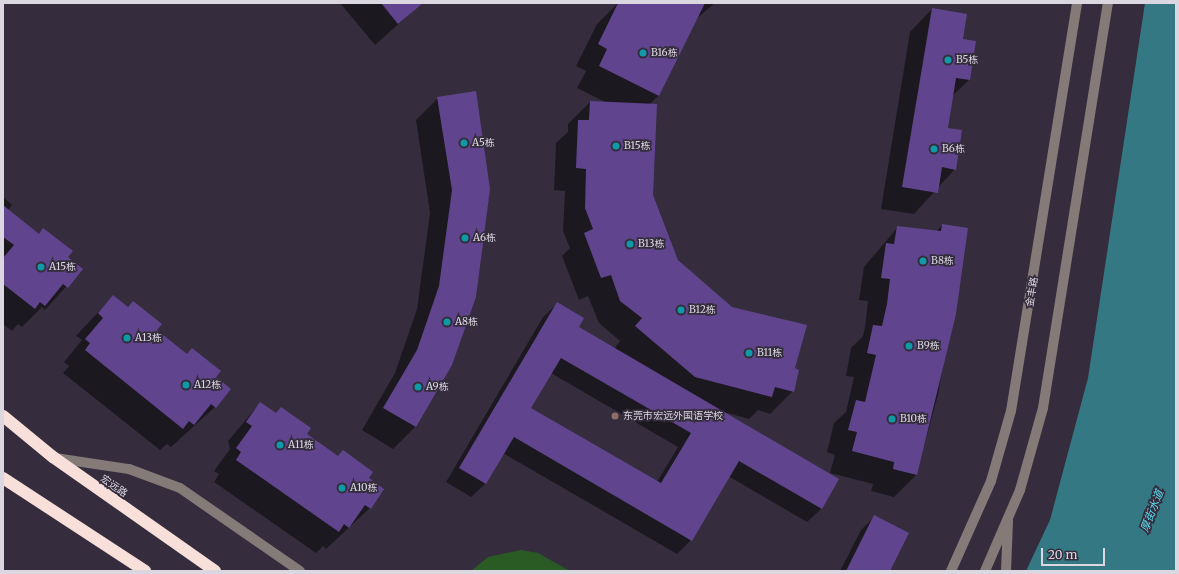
<!DOCTYPE html>
<meta charset="utf-8">
<style>
body{margin:0}
#map{position:relative;width:1179px;height:574px;overflow:hidden;background:#352d3d;font-family:Merriweather,"Noto Sans SC",serif}
div>[style]{position:absolute}
.green>*{inset:0;background:#2a5b25}
.water>*{inset:0;background:#347883}
.shadow>*{inset:0;background:#0007}
.building>*{inset:0;background:#60458e}
.minor>*{height:10px;margin:-5px;padding:0 5px;transform-origin:5px;border-radius:5px;background:#847a77}
.highway>*{height:12px;margin:-6px;padding:0 6px;transform-origin:6px;border-radius:6px;background:#f9dfd9}
.dots>*{width:11px;height:11px;translate:-50% -50%;box-sizing:border-box;border:2px solid #352d3d;border-radius:50%}
span{translate:-50% -50%;white-space:nowrap;text-align:center;line-height:1.15;-webkit-text-stroke:3.5px #352d3d;paint-order:stroke}
.poi-label{font-size:10px;color:#dbd7e1}
.left{translate:0 -50%;text-align:left}
.street-label{font-size:10px;color:#dbd7e1}
.water-label{font-size:11px;color:#5de1f6;font-style:italic}
.frame{position:absolute;inset:0;border:4px solid #dbd7e1;pointer-events:none}
.scale{position:absolute;left:1041px;top:548px;width:64px;height:18px;box-sizing:border-box;border:2px solid #dbd7e1;border-top:0;padding-left:5px;font-size:12px;line-height:14px;white-space:nowrap;color:#dbd7e1;-webkit-text-stroke:3px #352d3d;paint-order:stroke}
</style>
<div id="map">
<div class="green">
<div style="clip-path:polygon(521px 550px,538px 553px,570px 571px,471px 571px,488px 557px)"></div>
</div>
<div class="water">
<div style="clip-path:polygon(1145px 3px,1176px 3px,1176px 571px,1026px 571px,1050px 520px,1088px 378px)"></div>
</div>
<div class="shadow">
<div style="clip-path:polygon(340px 3px,422px 3px,375px 45px)"></div>
<div style="clip-path:polygon(evenodd,618px 3px,715px 3px,696px 19px,659px 95px,649px 105px,652px 196px,678px 260px,794px 369px,793px 391px,770px 414px,758px 410px,749px 419px,724px 412px,838px 480px,821px 509px,807px 522px,728px 476px,691px 540px,677px 554px,503px 453px,485px 484px,471px 497px,446px 482px,543px 317px,557px 304px,577px 328px,614px 349px,620px 341px,599px 323px,588px 296px,579px 300px,562px 256px,570px 248px,563px 231px,565px 191px,554px 190px,556px 143px,568px 132px,568px 124px,590px 102px,607px 103px,577px 88px,586px 71px,576px 66px,597px 24px,618px 3px,551px 373px,678px 447px,657px 482px,530px 408px,551px 373px)"></div>
<div style="clip-path:polygon(932px 9px,961px 40px,969px 80px,952px 96px,947px 129px,955px 169px,914px 214px,881px 209px,910px 32px)"></div>
<div style="clip-path:polygon(438px 98px,489px 189px,416px 426px,393px 449px,362px 430px,395px 373px,417px 309px,430px 213px,416px 120px)"></div>
<div style="clip-path:polygon(3px 197px,12px 205px,8px 210px,82px 269px,45px 310px,42px 307px,22px 327px,18px 324px,12px 331px,3px 324px)"></div>
<div style="clip-path:polygon(942px 225px,967px 229px,938px 395px,916px 475px,894px 497px,871px 491px,873px 484px,830px 473px,835px 455px,827px 452px,834px 423px,846px 412px,854px 377px,846px 376px,851px 348px,863px 336px,865px 327px,868px 301px,859px 300px,864px 267px,898px 227px,936px 232px)"></div>
<div style="clip-path:polygon(113px 296px,127px 307px,133px 302px,156px 330px,215px 377px,215px 407px,171px 447px,167px 444px,160px 450px,63px 373px,69px 366px,64px 362px,82px 340px,76px 336px)"></div>
<div style="clip-path:polygon(260px 403px,368px 478px,370px 508px,326px 549px,323px 546px,316px 553px,214px 482px,219px 474px,214px 471px,230px 449px,228px 441px)"></div>
<div style="clip-path:polygon(875px 516px,889px 571px,840px 571px,861px 530px)"></div>
</div>
<div class="building">
<div style="clip-path:polygon(381px 3px,423px 3px,398px 24px)"></div>
<div style="clip-path:polygon(618px 3px,705px 3px,659px 96px,599px 66px,607px 49px,598px 44px)"></div>
<div style="clip-path:polygon(932px 8px,967px 14px,963px 39px,976px 41px,970px 80px,956px 78px,948px 128px,962px 130px,956px 170px,942px 167px,938px 193px,902px 187px)"></div>
<div style="clip-path:polygon(476px 91px,490px 189px,476px 297px,452px 365px,416px 427px,383px 408px,417px 350px,439px 286px,452px 190px,437px 97px)"></div>
<div style="clip-path:polygon(590px 101px,657px 104px,653px 195px,678px 260px,732px 307px,807px 325px,795px 368px,799px 370px,794px 392px,775px 387px,772px 397px,695px 377px,635px 326px,642px 318px,620px 301px,611px 275px,601px 278px,584px 233px,593px 229px,585px 208px,586px 169px,576px 168px,578px 120px,589px 120px)"></div>
<div style="clip-path:polygon(3px 205px,39px 234px,43px 228px,73px 251px,68px 257px,83px 269px,68px 288px,63px 284px,45px 306px,40px 302px,35px 309px,3px 284px,3px 258px,14px 245px,3px 237px)"></div>
<div style="clip-path:polygon(942px 224px,968px 228px,956px 314px,917px 475px,893px 469px,894px 462px,852px 451px,857px 432px,848px 430px,856px 400px,865px 402px,876px 355px,867px 353px,873px 325px,882px 326px,887px 304px,890px 279px,881px 278px,886px 243px,894px 244px,897px 226px,941px 231px)"></div>
<div style="clip-path:polygon(113px 295px,128px 307px,133px 301px,162px 324px,157px 330px,187px 354px,192px 348px,221px 371px,216px 377px,231px 389px,216px 408px,211px 404px,194px 425px,189px 421px,183px 429px,85px 350px,90px 343px,85px 339px,103px 318px,98px 313px)"></div>
<div style="clip-path:polygon(evenodd,557px 302px,584px 318px,579px 327px,839px 479px,822px 509px,739px 461px,692px 541px,514px 437px,486px 484px,459px 468px,557px 302px,561px 358px,691px 433px,661px 483px,531px 408px,561px 358px)"></div>
<div style="clip-path:polygon(260px 402px,276px 413px,281px 407px,311px 428px,307px 434px,338px 456px,343px 450px,373px 472px,369px 478px,384px 489px,371px 509px,365px 505px,349px 528px,344px 524px,339px 532px,236px 460px,241px 452px,236px 448px,252px 426px,246px 422px)"></div>
<div style="clip-path:polygon(874px 515px,909px 533px,890px 571px,846px 571px)"></div>
</div>
<div class="minor">
<div style="left:55px;top:458px;width:75px;rotate:8.5deg"></div>
<div style="left:129px;top:469px;width:54px;rotate:20.4deg"></div>
<div style="left:180px;top:488px;width:146px;rotate:34.7deg"></div>
<div style="left:951px;top:571px;width:98px;rotate:-66deg"></div>
<div style="left:991px;top:481px;width:73px;rotate:-74.1deg"></div>
<div style="left:1011px;top:411px;width:413px;rotate:-80.8deg"></div>
<div style="left:985px;top:571px;width:88px;rotate:-66.6deg"></div>
<div style="left:1020px;top:490px;width:85px;rotate:-74.3deg"></div>
<div style="left:1043px;top:408px;width:410px;rotate:-80.9deg"></div>
<div style="left:1006px;top:571px;width:50px;rotate:-87.7deg"></div>
</div>
<div class="highway">
<div style="left:3px;top:416px;width:65px;rotate:39.4deg"></div>
<div style="left:53px;top:457px;width:198px;rotate:35.1deg"></div>
<div style="left:3px;top:478px;width:170px;rotate:33.2deg"></div>
</div>
<div class="dots">
<div style="left:643px;top:53px;background:#0f9aa8"></div>
<div style="left:948px;top:60px;background:#0f9aa8"></div>
<div style="left:464px;top:143px;background:#0f9aa8"></div>
<div style="left:616px;top:146px;background:#0f9aa8"></div>
<div style="left:934px;top:149px;background:#0f9aa8"></div>
<div style="left:465px;top:238px;background:#0f9aa8"></div>
<div style="left:630px;top:244px;background:#0f9aa8"></div>
<div style="left:923px;top:261px;background:#0f9aa8"></div>
<div style="left:41px;top:267px;background:#0f9aa8"></div>
<div style="left:681px;top:310px;background:#0f9aa8"></div>
<div style="left:447px;top:322px;background:#0f9aa8"></div>
<div style="left:127px;top:338px;background:#0f9aa8"></div>
<div style="left:909px;top:346px;background:#0f9aa8"></div>
<div style="left:749px;top:353px;background:#0f9aa8"></div>
<div style="left:186px;top:385px;background:#0f9aa8"></div>
<div style="left:418px;top:387px;background:#0f9aa8"></div>
<div style="left:615px;top:416px;background:#8d6e63"></div>
<div style="left:892px;top:419px;background:#0f9aa8"></div>
<div style="left:280px;top:445px;background:#0f9aa8"></div>
<div style="left:342px;top:488px;background:#0f9aa8"></div>
</div>
<div class="poi-label">
<span class="left" style="left:651px;top:53px">B16栋</span>
<span class="left" style="left:956px;top:60px">B5栋</span>
<span class="left" style="left:472px;top:143px">A5栋</span>
<span class="left" style="left:624px;top:146px">B15栋</span>
<span class="left" style="left:942px;top:149px">B6栋</span>
<span class="left" style="left:473px;top:238px">A6栋</span>
<span class="left" style="left:638px;top:244px">B13栋</span>
<span class="left" style="left:931px;top:261px">B8栋</span>
<span class="left" style="left:49px;top:267px">A15栋</span>
<span class="left" style="left:689px;top:310px">B12栋</span>
<span class="left" style="left:455px;top:322px">A8栋</span>
<span class="left" style="left:135px;top:338px">A13栋</span>
<span class="left" style="left:917px;top:346px">B9栋</span>
<span class="left" style="left:757px;top:353px">B11栋</span>
<span class="left" style="left:194px;top:385px">A12栋</span>
<span class="left" style="left:426px;top:387px">A9栋</span>
<span class="left" style="left:623px;top:416px">东莞市宏远外国语学校</span>
<span class="left" style="left:900px;top:419px">B10栋</span>
<span class="left" style="left:288px;top:445px">A11栋</span>
<span class="left" style="left:350px;top:488px">A10栋</span>
</div>
<div class="street-label">
<span style="left:1032px;top:292px;rotate:-81deg">金丰路</span>
<span style="left:114px;top:486px;rotate:35deg">宏远路</span>
</div>
<div class="water-label">
<span style="left:1152px;top:511px;rotate:-69deg">厚街水道</span>
</div>
<div class="frame"></div>
<div class="scale">20 m</div>
</div>
